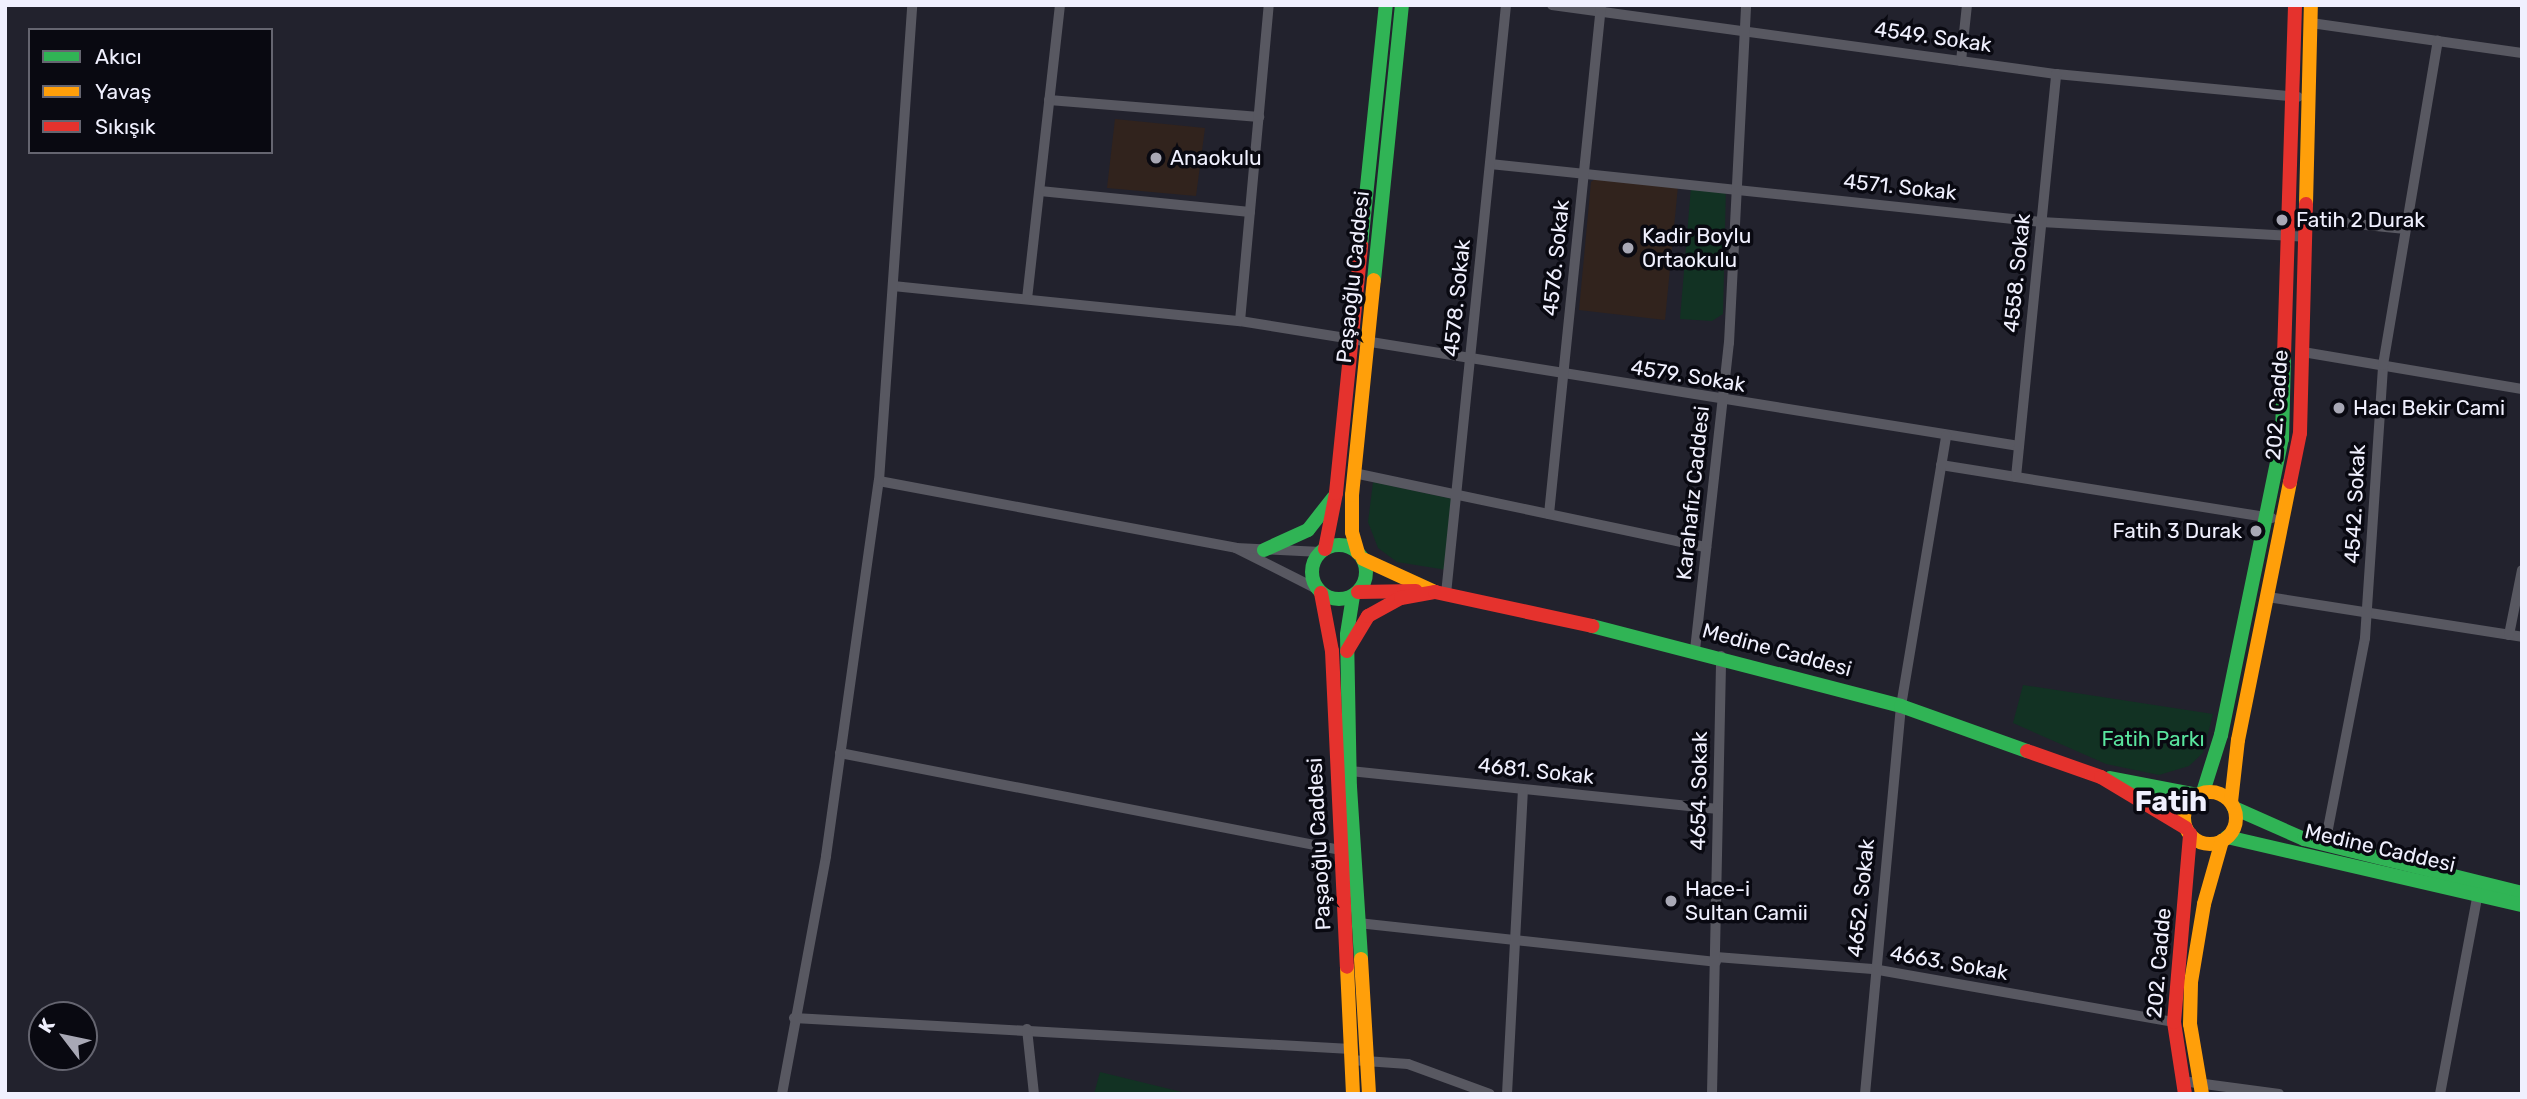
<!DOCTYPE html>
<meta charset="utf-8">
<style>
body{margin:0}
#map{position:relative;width:2527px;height:1099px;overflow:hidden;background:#22222d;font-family:Rubik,sans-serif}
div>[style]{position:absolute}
.education>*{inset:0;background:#31231d}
.green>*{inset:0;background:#123223}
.street>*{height:10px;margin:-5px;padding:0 5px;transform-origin:5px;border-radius:5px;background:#585861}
.fast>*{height:14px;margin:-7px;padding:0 7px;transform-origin:7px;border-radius:7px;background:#30b455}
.fast>.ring{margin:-7px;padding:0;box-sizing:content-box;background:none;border:14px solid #30b455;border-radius:50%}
.slow>*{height:14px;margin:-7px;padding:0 7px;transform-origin:7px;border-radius:7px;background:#ff9f0a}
.slow>.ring{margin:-7px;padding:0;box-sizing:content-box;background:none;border:14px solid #ff9f0a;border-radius:50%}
.jam>*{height:14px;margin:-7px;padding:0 7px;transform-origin:7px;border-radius:7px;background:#e5322d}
.dots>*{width:19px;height:19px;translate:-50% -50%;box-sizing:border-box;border:4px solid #090911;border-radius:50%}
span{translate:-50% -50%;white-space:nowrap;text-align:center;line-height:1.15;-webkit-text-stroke:7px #090911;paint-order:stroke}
.street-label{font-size:21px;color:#f0f0fe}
.poi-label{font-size:21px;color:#f0f0fe}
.left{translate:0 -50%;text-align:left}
.right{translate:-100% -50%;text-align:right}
.park-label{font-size:21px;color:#5ae59e}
.district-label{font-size:28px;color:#f0f0fe;font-weight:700}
.frame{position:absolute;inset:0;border:7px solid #f0f0fe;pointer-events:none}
.legend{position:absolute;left:28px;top:28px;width:245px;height:126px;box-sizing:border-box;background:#090911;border:2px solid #656570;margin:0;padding:9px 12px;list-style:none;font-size:21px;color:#f0f0fe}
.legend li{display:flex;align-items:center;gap:14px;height:35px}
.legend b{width:35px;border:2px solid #656570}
.north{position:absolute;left:28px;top:1001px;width:70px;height:70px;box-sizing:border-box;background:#090911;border:2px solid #656570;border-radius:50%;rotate:302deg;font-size:19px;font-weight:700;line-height:28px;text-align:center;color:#f0f0fe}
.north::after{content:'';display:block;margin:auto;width:24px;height:32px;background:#a8a8b5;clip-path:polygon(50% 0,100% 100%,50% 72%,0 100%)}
</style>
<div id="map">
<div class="education">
<div style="clip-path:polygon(1115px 119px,1205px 128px,1196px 196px,1107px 188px)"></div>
<div style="clip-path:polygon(1599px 176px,1678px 186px,1665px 320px,1579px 310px,1591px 182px)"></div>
</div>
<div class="green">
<div style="clip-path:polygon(1726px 186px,1723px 314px,1712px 321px,1680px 319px,1691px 187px)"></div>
<div style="clip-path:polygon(1373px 482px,1453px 499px,1447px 570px,1397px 562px,1378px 548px,1368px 522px)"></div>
<div style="clip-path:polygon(2023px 685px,2213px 714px,2203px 753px,2189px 766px,2159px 775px,2106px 764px,2013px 723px)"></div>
<div style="clip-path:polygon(1100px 1072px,1190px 1094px,1094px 1094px)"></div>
</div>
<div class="street">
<div style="left:1552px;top:5px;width:509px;rotate:7.8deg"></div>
<div style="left:2056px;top:74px;width:243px;rotate:5.4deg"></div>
<div style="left:2311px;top:23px;width:213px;rotate:8.1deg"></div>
<div style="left:1961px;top:61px;width:56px;rotate:-83.9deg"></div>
<div style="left:1049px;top:100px;width:211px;rotate:4.6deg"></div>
<div style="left:1490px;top:164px;width:554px;rotate:6.01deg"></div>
<div style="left:2041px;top:222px;width:265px;rotate:3.2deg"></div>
<div style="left:1040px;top:191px;width:211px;rotate:5.7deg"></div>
<div style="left:2306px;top:219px;width:100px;rotate:5.7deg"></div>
<div style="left:893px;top:286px;width:349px;rotate:5.8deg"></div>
<div style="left:1240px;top:321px;width:789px;rotate:9.12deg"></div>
<div style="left:1027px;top:299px;width:296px;rotate:-83.6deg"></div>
<div style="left:1240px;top:321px;width:317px;rotate:-84.8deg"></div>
<div style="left:2303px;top:352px;width:222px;rotate:9.6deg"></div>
<div style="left:1941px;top:465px;width:335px;rotate:9.1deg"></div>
<div style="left:1354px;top:473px;width:360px;rotate:11.9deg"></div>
<div style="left:2016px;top:477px;width:405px;rotate:-84.3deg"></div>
<div style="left:879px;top:481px;width:363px;rotate:10.6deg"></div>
<div style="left:1549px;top:514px;width:511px;rotate:-84.16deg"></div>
<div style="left:1317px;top:589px;width:91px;rotate:-153.2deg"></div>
<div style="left:1236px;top:548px;width:85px;rotate:2.7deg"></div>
<div style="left:1446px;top:594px;width:592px;rotate:-84.18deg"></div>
<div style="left:2268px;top:597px;width:257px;rotate:8.9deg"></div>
<div style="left:2509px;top:635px;width:66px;rotate:-78.7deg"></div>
<div style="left:1695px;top:650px;width:309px;rotate:-83.7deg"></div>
<div style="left:1729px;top:343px;width:338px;rotate:-87.1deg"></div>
<div style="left:840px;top:753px;width:509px;rotate:10.98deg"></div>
<div style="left:1350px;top:771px;width:370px;rotate:5.9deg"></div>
<div style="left:2325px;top:844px;width:210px;rotate:-79deg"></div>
<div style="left:2365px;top:638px;width:274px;rotate:-86.2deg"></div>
<div style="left:2383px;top:365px;width:329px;rotate:-80.4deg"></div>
<div style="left:1358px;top:923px;width:360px;rotate:6.2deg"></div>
<div style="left:1716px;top:957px;width:157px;rotate:4.4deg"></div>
<div style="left:1873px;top:969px;width:306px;rotate:10deg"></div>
<div style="left:794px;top:1018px;width:558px;rotate:3.19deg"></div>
<div style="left:1027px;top:1029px;width:65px;rotate:83.9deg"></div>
<div style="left:1351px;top:1060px;width:57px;rotate:4deg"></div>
<div style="left:1408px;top:1064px;width:87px;rotate:20.1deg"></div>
<div style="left:2182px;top:1081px;width:98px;rotate:7.6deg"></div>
<div style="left:782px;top:1094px;width:242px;rotate:-79.5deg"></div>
<div style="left:826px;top:856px;width:379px;rotate:-82deg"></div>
<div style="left:879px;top:481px;width:477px;rotate:-86deg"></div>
<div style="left:1507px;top:1094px;width:305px;rotate:-87deg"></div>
<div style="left:1712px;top:1094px;width:438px;rotate:-88.8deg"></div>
<div style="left:1865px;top:1094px;width:390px;rotate:-84.7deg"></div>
<div style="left:1901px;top:706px;width:274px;rotate:-80.5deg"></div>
<div style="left:2440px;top:1094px;width:205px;rotate:-79.3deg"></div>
</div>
<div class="fast">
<div style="left:1361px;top:245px;width:241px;rotate:-84.1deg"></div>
<div style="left:1374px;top:280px;width:276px;rotate:-84.2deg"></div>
<div class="ring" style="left:1312px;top:545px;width:40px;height:40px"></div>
<div style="left:1264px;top:550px;width:48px;rotate:-24.4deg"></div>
<div style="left:1308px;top:530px;width:41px;rotate:-52deg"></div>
<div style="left:1353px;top:596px;width:39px;rotate:99deg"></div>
<div style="left:1347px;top:635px;width:152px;rotate:88.9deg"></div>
<div style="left:1350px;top:787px;width:172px;rotate:86.3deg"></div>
<div style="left:1592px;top:626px;width:319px;rotate:14.5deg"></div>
<div style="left:1901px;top:706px;width:134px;rotate:19.7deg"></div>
<div style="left:2110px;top:778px;width:90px;rotate:10.9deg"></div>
<div style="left:2203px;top:792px;width:60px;rotate:-72.5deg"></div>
<div style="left:2221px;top:735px;width:302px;rotate:-78.4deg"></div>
<div style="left:2282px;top:439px;width:83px;rotate:-88.6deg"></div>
<div style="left:2234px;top:808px;width:77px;rotate:23.9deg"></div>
<div style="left:2304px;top:839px;width:225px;rotate:13.9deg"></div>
<div style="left:2227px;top:837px;width:303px;rotate:13deg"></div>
</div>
<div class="slow">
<div style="left:2306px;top:204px;width:199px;rotate:-88.6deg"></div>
<div style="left:1358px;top:553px;width:22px;rotate:-106deg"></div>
<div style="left:1352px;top:532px;width:37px;rotate:-90deg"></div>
<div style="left:1352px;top:495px;width:216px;rotate:-84.2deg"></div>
<div style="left:1363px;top:559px;width:77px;rotate:24.6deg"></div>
<div class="ring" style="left:2184px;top:792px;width:38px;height:38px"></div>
<div style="left:2231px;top:802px;width:62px;rotate:-83.6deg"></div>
<div style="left:2238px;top:740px;width:263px;rotate:-78.6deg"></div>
<div style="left:1361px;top:959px;width:135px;rotate:86.6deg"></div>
<div style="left:1347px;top:967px;width:127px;rotate:87.3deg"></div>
<div style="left:2202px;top:1094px;width:71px;rotate:-99.7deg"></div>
<div style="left:2190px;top:1024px;width:42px;rotate:-88.6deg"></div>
<div style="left:2191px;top:982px;width:79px;rotate:-80.5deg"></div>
<div style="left:2204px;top:904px;width:66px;rotate:-74.1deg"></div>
</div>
<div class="jam">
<div style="left:2284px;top:356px;width:351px;rotate:-88.2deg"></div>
<div style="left:2290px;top:482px;width:50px;rotate:-78.5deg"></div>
<div style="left:2300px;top:433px;width:229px;rotate:-88.5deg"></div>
<div style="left:1325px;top:549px;width:57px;rotate:-78.9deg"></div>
<div style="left:1336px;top:493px;width:249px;rotate:-84.2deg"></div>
<div style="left:1358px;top:592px;width:58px;rotate:-1deg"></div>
<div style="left:1321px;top:593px;width:59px;rotate:79.3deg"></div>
<div style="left:1332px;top:651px;width:316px;rotate:87.3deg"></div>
<div style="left:1347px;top:651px;width:41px;rotate:-59deg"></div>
<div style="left:1368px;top:616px;width:38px;rotate:-29deg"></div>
<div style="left:1401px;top:598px;width:35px;rotate:-10deg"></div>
<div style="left:1435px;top:592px;width:161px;rotate:12.2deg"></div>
<div style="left:2027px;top:751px;width:78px;rotate:19.4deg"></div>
<div style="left:2101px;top:777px;width:99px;rotate:31deg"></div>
<div style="left:2185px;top:1094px;width:73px;rotate:-98.7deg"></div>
<div style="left:2174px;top:1022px;width:189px;rotate:-85.1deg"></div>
</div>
<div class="dots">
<div style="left:1156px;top:158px;background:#a8a8b5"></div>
<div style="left:2282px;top:220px;background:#a8a8b5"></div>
<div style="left:1628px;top:248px;background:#a8a8b5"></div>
<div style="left:2339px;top:408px;background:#a8a8b5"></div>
<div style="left:2256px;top:531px;background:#a8a8b5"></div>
<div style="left:1671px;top:901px;background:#a8a8b5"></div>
</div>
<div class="street-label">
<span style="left:1933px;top:37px;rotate:8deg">4549. Sokak</span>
<span style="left:1900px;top:187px;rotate:6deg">4571. Sokak</span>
<span style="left:1556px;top:258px;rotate:-84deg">4576. Sokak</span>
<span style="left:2017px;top:273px;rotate:-84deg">4558. Sokak</span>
<span style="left:1353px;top:277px;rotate:-84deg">Paşaoğlu Caddesi</span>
<span style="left:1457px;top:298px;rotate:-84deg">4578. Sokak</span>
<span style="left:1688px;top:376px;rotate:9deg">4579. Sokak</span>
<span style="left:2277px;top:405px;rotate:-86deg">202. Cadde</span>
<span style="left:1693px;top:493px;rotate:-84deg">Karahafız Caddesi</span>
<span style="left:2355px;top:504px;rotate:-87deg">4542. Sokak</span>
<span style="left:1777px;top:650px;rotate:15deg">Medine Caddesi</span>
<span style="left:1536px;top:771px;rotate:6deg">4681. Sokak</span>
<span style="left:1699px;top:791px;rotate:-89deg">4654. Sokak</span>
<span style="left:1319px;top:844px;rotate:-93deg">Paşaoğlu Caddesi</span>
<span style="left:2380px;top:848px;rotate:13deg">Medine Caddesi</span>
<span style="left:1861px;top:898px;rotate:-84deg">4652. Sokak</span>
<span style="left:1949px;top:963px;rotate:10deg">4663. Sokak</span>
<span style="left:2159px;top:963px;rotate:-85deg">202. Cadde</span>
</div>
<div class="poi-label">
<span class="left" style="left:1170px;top:158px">Anaokulu</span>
<span class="left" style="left:2296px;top:220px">Fatih 2 Durak</span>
<span class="left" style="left:1642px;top:248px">Kadir Boylu<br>Ortaokulu</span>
<span class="left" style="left:2353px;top:408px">Hacı Bekir Cami</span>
<span class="right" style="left:2242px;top:531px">Fatih 3 Durak</span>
<span class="left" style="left:1685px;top:901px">Hace-i<br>Sultan Camii</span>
</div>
<div class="park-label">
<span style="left:2153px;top:739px">Fatih Parkı</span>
</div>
<div class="district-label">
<span style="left:2171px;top:802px">Fatih</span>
</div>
<div class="frame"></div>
<ul class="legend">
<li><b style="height:9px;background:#30b455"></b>Akıcı</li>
<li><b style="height:9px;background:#ff9f0a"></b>Yavaş</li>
<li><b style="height:9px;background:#e5322d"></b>Sıkışık</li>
</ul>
<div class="north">K</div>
</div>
